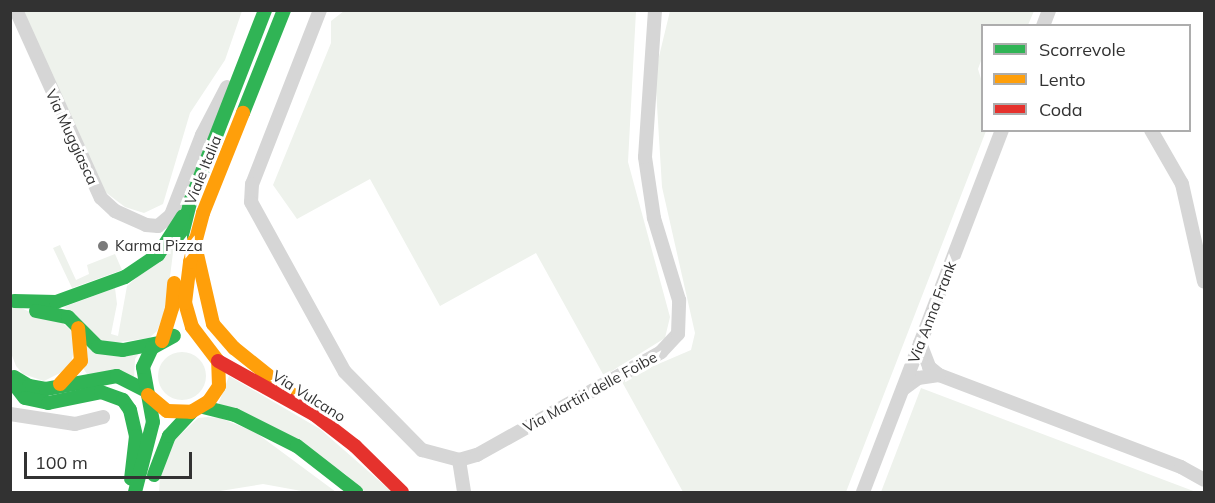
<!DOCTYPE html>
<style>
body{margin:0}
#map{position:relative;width:1215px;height:503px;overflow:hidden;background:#fff;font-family:Mulish,sans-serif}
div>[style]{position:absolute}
.green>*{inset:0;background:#eef2ec}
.round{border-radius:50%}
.street>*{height:14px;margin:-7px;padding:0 7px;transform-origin:7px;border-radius:7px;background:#d6d6d6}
.fast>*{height:14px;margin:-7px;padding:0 7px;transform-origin:7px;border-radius:7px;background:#30b455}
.slow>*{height:14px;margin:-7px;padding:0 7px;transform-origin:7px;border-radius:7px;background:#ff9f0a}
.jam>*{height:14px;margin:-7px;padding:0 7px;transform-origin:7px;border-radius:7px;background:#e5322d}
.dots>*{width:16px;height:16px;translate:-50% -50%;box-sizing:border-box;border:3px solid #fff;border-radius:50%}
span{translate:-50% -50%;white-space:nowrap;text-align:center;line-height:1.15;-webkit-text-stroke:6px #fff;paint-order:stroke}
.street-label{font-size:15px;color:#323232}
.poi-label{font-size:15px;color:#323232}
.left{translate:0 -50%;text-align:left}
.frame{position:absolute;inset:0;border:12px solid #323232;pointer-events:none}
.legend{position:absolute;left:981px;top:24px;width:210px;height:108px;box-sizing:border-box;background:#fff;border:2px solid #adadad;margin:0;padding:8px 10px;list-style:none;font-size:18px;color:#323232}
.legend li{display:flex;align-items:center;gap:12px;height:30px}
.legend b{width:30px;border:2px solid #adadad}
.scale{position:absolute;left:24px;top:452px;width:168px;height:27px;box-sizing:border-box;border:3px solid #323232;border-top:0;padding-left:8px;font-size:18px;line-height:21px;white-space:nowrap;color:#323232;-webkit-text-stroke:4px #fff;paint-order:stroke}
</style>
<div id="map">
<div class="green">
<div style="clip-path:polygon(23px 11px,242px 11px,225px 60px,190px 113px,163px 204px,144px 213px,125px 207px,104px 191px)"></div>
<div style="clip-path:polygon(344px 11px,636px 11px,628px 162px,670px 317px,665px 338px,604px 376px,536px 253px,440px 306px,370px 179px,297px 219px,273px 185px,331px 43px,331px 21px)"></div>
<div style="clip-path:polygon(670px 11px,1034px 11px,1028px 25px,982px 26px,982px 58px,978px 69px,982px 82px,982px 130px,986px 131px,846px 492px,683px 492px,621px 380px,691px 350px,695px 333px,662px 187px,655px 73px)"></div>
<div style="clip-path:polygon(60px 245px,76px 280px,89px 274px,87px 265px,115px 254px,122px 270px,72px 288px,53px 248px)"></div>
<div style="clip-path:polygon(174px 245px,166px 308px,157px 331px,149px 338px,105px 344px,64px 307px,115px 288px,117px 304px,111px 334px,118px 336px,127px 286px)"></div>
<div style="clip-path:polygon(10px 303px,30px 312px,56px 317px,77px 336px,70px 368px,44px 381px,23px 374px,16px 366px,11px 353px)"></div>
<div style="clip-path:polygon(87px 343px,140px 352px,135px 359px,134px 379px,87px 374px,83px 368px)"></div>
<div class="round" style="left:158px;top:352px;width:48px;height:48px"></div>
<div style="clip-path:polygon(229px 376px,320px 429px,392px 492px,365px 492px,344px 473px,218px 405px)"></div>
<div style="clip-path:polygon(921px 388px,1196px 492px,881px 492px)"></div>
<div style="clip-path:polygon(208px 417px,220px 418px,255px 432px,336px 492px,307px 492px,263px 484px,214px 492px,159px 492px,160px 474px,169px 445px,198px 418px)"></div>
</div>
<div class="street">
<div style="left:16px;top:10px;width:206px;rotate:65.7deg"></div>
<div style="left:101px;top:198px;width:19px;rotate:43deg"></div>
<div style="left:115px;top:211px;width:34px;rotate:24deg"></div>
<div style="left:146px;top:225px;width:12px;rotate:5deg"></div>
<div style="left:158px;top:226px;width:17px;rotate:-40deg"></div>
<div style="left:171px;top:215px;width:86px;rotate:-68.8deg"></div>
<div style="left:202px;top:135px;width:54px;rotate:-62.5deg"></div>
<div style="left:320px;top:10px;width:187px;rotate:111.3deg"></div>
<div style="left:252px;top:184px;width:18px;rotate:93deg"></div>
<div style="left:251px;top:202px;width:194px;rotate:61.1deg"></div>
<div style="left:345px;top:372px;width:110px;rotate:45.4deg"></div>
<div style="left:422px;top:450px;width:38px;rotate:15deg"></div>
<div style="left:459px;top:460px;width:19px;rotate:-16deg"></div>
<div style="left:477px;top:455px;width:211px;rotate:-29.2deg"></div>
<div style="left:661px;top:352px;width:25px;rotate:-47deg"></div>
<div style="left:678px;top:334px;width:34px;rotate:-88deg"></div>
<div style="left:679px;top:300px;width:86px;rotate:-107deg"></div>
<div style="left:654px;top:218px;width:62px;rotate:-98.4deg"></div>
<div style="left:645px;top:157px;width:147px;rotate:-86.1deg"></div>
<div style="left:1043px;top:26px;width:17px;rotate:-69deg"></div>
<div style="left:1151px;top:130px;width:62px;rotate:60.1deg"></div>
<div style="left:1182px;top:184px;width:100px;rotate:77.3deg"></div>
<div style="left:920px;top:343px;width:26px;rotate:69deg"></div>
<div style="left:929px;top:367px;width:13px;rotate:39deg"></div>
<div style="left:939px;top:375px;width:259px;rotate:20.8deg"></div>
<div style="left:1181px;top:467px;width:26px;rotate:29deg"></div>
<div style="left:903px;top:389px;width:19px;rotate:-36deg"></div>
<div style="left:918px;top:378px;width:21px;rotate:-8deg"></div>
<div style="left:10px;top:414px;width:66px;rotate:8.7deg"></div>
<div style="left:75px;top:424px;width:29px;rotate:-14deg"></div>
<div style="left:459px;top:460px;width:32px;rotate:81deg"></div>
<div style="left:863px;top:492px;width:388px;rotate:-69deg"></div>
</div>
<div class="fast">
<div style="left:243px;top:113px;width:111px;rotate:-68.3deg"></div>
<div style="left:182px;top:235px;width:36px;rotate:-76deg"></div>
<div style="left:191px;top:200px;width:204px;rotate:-68.7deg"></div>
<div style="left:14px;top:301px;width:42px;rotate:1.4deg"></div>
<div style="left:56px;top:302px;width:73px;rotate:-19.9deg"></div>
<div style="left:125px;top:277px;width:40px;rotate:-34deg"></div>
<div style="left:158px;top:255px;width:46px;rotate:-57.3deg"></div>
<div style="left:36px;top:311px;width:33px;rotate:11deg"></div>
<div style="left:68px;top:317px;width:42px;rotate:45deg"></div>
<div style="left:98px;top:347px;width:25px;rotate:7deg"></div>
<div style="left:123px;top:350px;width:36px;rotate:-11deg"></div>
<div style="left:14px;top:377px;width:17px;rotate:31deg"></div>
<div style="left:29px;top:386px;width:17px;rotate:10deg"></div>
<div style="left:46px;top:389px;width:72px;rotate:-10.4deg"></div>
<div style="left:117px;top:376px;width:31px;rotate:27deg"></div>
<div style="left:10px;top:379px;width:24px;rotate:52deg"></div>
<div style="left:25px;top:398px;width:24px;rotate:12deg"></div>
<div style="left:48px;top:403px;width:54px;rotate:-11.7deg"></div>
<div style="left:101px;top:392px;width:23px;rotate:20deg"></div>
<div style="left:123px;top:400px;width:12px;rotate:55deg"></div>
<div style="left:130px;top:410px;width:27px;rotate:77deg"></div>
<div style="left:136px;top:436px;width:43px;rotate:96.6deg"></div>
<div style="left:203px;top:407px;width:33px;rotate:14deg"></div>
<div style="left:235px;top:415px;width:69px;rotate:26.6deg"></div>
<div style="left:297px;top:446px;width:75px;rotate:37.9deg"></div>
<div style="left:154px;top:475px;width:42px;rotate:-69deg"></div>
<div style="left:169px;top:436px;width:33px;rotate:-47deg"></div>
<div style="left:135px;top:492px;width:72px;rotate:-75.6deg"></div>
<div style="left:153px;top:422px;width:56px;rotate:-100.3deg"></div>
<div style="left:143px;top:367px;width:21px;rotate:-65deg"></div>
<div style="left:152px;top:348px;width:25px;rotate:-29deg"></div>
</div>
<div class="slow">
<div style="left:194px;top:241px;width:85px;rotate:77.1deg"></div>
<div style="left:213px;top:324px;width:32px;rotate:49deg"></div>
<div style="left:234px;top:348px;width:77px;rotate:38.7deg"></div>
<div style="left:162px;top:341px;width:34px;rotate:-73deg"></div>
<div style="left:172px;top:308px;width:25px;rotate:-85deg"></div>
<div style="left:60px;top:384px;width:31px;rotate:-48deg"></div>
<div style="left:81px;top:361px;width:33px;rotate:-95deg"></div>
<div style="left:148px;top:395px;width:25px;rotate:40deg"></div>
<div style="left:167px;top:411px;width:24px;rotate:2deg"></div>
<div style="left:191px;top:412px;width:21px;rotate:-31deg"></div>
<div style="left:209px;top:401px;width:18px;rotate:-56deg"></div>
<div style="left:219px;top:386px;width:25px;rotate:-92deg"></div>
<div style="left:218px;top:361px;width:43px;rotate:-127.4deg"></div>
<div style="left:192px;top:327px;width:25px;rotate:-106deg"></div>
<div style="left:185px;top:303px;width:41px;rotate:-83deg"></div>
<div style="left:190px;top:262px;width:51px;rotate:-75.1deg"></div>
<div style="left:203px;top:213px;width:108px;rotate:-68.2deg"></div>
</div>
<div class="jam">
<div style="left:218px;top:361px;width:111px;rotate:29.1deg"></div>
<div style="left:315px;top:415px;width:51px;rotate:37.8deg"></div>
<div style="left:355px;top:446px;width:66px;rotate:44.4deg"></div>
</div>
<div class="dots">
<div style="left:103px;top:246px;background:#7a7a7a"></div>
</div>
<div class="street-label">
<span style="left:72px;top:137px;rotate:65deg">Via Muggiasca</span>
<span style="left:203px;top:170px;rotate:-68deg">Viale Italia</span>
<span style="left:932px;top:312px;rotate:-69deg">Via Anna Frank</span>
<span style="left:590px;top:392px;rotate:-29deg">Via Martiri delle Foibe</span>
<span style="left:309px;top:396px;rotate:32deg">Via Vulcano</span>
</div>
<div class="poi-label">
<span class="left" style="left:115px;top:246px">Karma Pizza</span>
</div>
<div class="frame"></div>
<ul class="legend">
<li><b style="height:8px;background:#30b455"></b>Scorrevole</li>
<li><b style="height:8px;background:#ff9f0a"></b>Lento</li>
<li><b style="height:8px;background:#e5322d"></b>Coda</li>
</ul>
<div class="scale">100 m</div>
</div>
